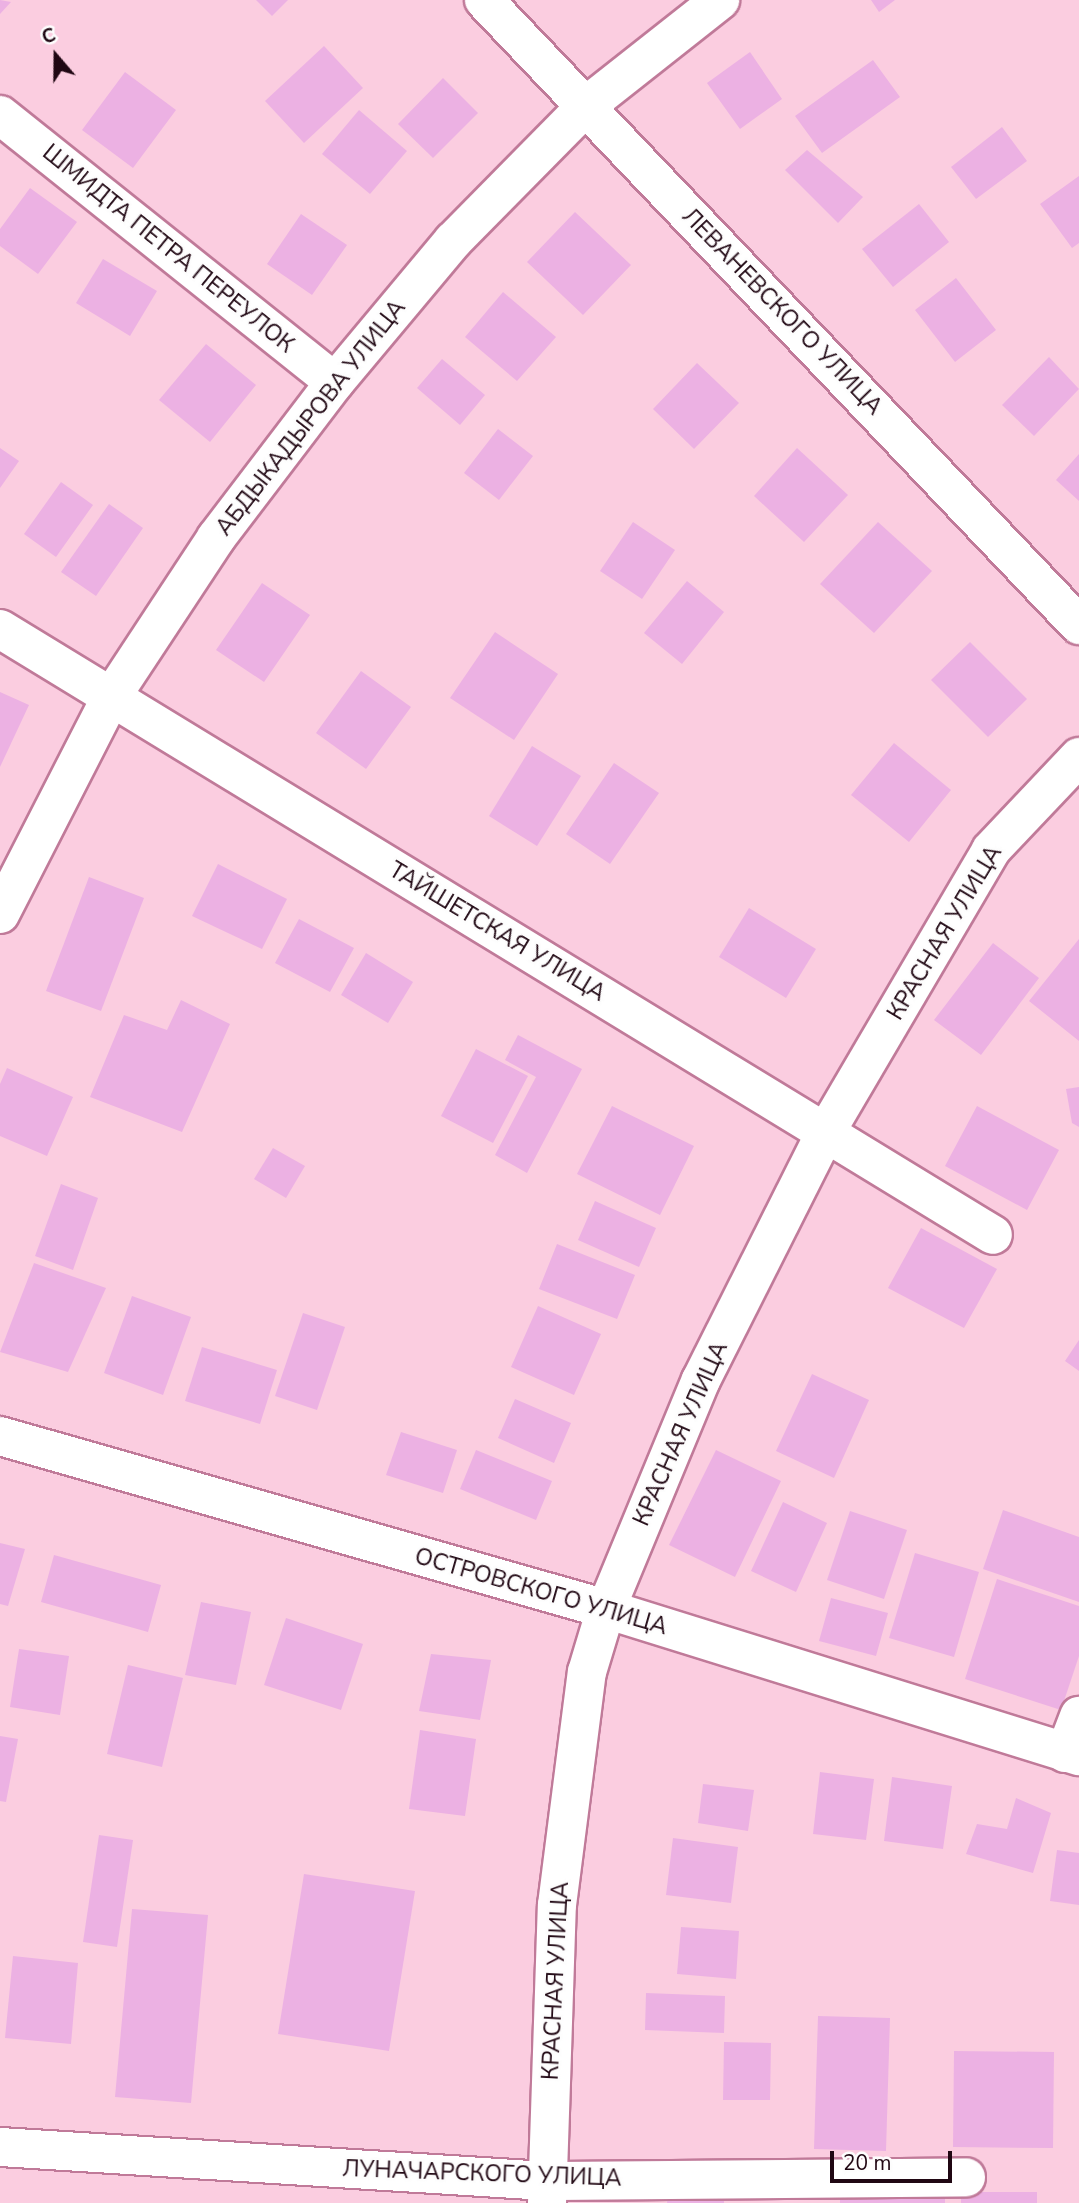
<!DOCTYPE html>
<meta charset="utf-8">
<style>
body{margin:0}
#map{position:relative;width:1079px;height:2203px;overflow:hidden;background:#fbcde0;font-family:"Nunito Sans",sans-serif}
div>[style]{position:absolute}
.building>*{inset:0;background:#ecb1e3}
.roads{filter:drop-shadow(2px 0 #c07a99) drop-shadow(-2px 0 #c07a99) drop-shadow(0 2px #c07a99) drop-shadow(0 -2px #c07a99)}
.minor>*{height:38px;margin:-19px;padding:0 19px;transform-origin:19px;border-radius:19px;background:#fff}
span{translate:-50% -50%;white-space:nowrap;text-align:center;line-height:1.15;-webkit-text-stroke:5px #fdfdfd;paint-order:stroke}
.street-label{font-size:23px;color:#200713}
.north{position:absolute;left:21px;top:21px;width:70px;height:70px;-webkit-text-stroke:5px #fdfdfd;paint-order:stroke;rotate:340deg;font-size:19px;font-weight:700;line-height:28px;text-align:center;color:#200713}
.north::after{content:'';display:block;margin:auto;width:24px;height:32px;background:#200713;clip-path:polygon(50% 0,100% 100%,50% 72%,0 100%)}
.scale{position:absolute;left:830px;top:2151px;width:122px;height:32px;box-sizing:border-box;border:4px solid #200713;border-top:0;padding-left:9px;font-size:21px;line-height:24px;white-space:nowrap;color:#200713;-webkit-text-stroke:5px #fdfdfd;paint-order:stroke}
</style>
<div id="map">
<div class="building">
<div style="clip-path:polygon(0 0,11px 2px,0 14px)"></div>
<div style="clip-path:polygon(256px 0,288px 0,272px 16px)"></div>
<div style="clip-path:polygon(871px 0,895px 0,879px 12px)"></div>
<div style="clip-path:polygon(324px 46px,363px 88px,304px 143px,265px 101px)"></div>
<div style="clip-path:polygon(750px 52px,782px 99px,740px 129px,707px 83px)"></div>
<div style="clip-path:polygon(873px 60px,900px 97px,822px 153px,795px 116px)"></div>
<div style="clip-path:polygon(125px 72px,176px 110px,133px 168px,82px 130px)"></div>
<div style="clip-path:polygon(443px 78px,478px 113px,433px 158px,398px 124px)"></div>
<div style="clip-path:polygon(359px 110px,407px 151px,370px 194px,322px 154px)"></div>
<div style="clip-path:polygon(1002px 127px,1027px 161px,976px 199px,951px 167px)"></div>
<div style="clip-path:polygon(807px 150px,863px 197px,838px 223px,785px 170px)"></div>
<div style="clip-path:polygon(1079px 176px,1079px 243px,1072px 248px,1040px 204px)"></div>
<div style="clip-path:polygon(30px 188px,77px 222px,38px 274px,0 246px,0 229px)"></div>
<div style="clip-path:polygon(919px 204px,949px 242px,893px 287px,862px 249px)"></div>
<div style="clip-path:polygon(575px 212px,631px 265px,583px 315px,527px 262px)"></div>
<div style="clip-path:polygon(301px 214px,347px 245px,312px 295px,267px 264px)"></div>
<div style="clip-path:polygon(103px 259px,157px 291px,130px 336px,76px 303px)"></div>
<div style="clip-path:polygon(956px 278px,996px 330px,955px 362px,915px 310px)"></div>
<div style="clip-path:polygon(503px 292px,556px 337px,517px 381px,465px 337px)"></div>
<div style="clip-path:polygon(206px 344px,256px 385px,210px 442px,159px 400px)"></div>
<div style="clip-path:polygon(1049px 357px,1079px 389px,1034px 436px,1002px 405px)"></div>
<div style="clip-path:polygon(442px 359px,485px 395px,460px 425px,417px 388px)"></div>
<div style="clip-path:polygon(697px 363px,739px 403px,694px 449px,653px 409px)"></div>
<div style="clip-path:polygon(498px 429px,533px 456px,499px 500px,464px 473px)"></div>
<div style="clip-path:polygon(0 448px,19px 461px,0 488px)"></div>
<div style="clip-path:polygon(797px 448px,848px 495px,804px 542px,754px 496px)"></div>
<div style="clip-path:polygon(1079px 454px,1079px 501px,1056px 480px)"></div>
<div style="clip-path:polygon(61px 482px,93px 505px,56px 557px,24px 534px)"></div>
<div style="clip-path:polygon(109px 504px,143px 528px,96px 596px,61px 572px)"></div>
<div style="clip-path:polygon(633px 522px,675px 550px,642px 599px,600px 571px)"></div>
<div style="clip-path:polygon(878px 522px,932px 571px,874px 633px,820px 584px)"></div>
<div style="clip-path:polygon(687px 581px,724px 612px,682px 664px,644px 633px)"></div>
<div style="clip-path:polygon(262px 583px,310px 615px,264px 682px,216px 650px)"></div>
<div style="clip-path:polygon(495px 632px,558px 674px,514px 740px,450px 698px)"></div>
<div style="clip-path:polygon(970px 642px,1027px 699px,988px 737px,931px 680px)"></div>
<div style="clip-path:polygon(361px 671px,411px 707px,366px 769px,316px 733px)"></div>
<div style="clip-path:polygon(0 692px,29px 705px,0 767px)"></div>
<div style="clip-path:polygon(894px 743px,951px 790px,909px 842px,851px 795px)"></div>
<div style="clip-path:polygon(532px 746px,581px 776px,537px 846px,489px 816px)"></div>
<div style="clip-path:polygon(614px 763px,659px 793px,610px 864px,566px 834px)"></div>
<div style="clip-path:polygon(218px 864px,287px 899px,262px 949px,192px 916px)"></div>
<div style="clip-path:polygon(89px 877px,144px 898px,101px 1011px,46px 991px)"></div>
<div style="clip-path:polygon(749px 908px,816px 949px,786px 998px,719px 957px)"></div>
<div style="clip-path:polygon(299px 919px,354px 948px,330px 992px,275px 963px)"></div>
<div style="clip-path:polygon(1079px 939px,1079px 1041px,1029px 1001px)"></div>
<div style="clip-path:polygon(993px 943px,1039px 978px,981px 1055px,934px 1020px)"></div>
<div style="clip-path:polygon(366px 953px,413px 982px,388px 1023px,341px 995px)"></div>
<div style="clip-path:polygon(181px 1000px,230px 1024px,182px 1132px,90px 1097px,124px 1015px,167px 1030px)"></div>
<div style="clip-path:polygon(518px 1035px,582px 1069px,527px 1173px,495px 1155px,536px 1077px,505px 1060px)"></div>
<div style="clip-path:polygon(476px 1049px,528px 1076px,493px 1143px,441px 1116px)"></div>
<div style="clip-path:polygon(7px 1068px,73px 1097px,47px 1156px,0 1136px,0 1084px)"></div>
<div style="clip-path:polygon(1079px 1087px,1079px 1127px,1072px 1123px,1066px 1089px)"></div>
<div style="clip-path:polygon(612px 1106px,694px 1146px,660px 1215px,577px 1174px)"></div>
<div style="clip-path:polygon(977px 1106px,1059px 1150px,1027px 1210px,945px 1166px)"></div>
<div style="clip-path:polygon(273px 1148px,305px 1166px,286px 1198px,254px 1179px)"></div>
<div style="clip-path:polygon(61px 1184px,98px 1198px,73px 1270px,35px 1256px)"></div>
<div style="clip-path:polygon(595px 1201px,656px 1228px,639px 1267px,578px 1240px)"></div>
<div style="clip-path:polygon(921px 1228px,997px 1269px,964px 1328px,888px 1288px)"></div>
<div style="clip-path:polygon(557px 1244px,635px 1275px,617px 1319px,539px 1289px)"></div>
<div style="clip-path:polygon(34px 1263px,106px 1288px,68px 1372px,0 1352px)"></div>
<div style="clip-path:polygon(132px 1296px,191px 1317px,163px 1395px,104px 1373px)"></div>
<div style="clip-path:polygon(538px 1306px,601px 1334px,574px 1395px,511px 1367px)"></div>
<div style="clip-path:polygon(303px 1313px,345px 1327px,317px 1410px,275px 1396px)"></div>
<div style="clip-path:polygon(1079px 1340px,1079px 1371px,1065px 1361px)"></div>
<div style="clip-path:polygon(202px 1347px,277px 1370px,260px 1424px,185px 1401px)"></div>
<div style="clip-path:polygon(812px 1374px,869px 1400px,834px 1478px,776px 1451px)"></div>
<div style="clip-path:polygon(515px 1399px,571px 1423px,554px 1463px,498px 1438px)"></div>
<div style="clip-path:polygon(401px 1432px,457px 1450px,443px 1493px,386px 1475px)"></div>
<div style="clip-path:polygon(476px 1450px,552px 1481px,536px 1520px,460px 1489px)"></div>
<div style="clip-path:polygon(716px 1450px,781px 1481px,735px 1577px,669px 1545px)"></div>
<div style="clip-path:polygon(783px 1502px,827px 1523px,796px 1592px,751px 1571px)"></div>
<div style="clip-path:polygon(1003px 1510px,1079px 1537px,1079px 1602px,983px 1569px)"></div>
<div style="clip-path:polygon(850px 1511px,907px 1530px,884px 1599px,827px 1580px)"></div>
<div style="clip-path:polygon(0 1543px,25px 1549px,8px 1606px,0 1604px)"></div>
<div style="clip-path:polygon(915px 1553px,979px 1572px,954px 1657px,889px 1638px)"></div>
<div style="clip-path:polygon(54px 1555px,161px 1585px,148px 1632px,41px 1602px)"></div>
<div style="clip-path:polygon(997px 1579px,1079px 1606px,1079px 1656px,1061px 1710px,965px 1679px)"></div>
<div style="clip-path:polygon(831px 1598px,888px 1613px,876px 1656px,819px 1641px)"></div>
<div style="clip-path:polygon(201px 1602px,251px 1612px,236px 1685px,185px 1675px)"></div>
<div style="clip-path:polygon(286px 1618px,363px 1644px,341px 1710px,264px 1685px)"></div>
<div style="clip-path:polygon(19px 1649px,69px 1656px,60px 1715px,10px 1707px)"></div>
<div style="clip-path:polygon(431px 1654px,491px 1660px,480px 1720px,419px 1711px)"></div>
<div style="clip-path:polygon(128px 1665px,183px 1678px,162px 1767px,107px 1754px)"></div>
<div style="clip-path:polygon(420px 1730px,476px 1739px,465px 1816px,409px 1809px)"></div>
<div style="clip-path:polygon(0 1736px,18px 1739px,6px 1802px,0 1801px)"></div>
<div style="clip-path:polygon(820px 1772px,874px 1779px,866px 1840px,813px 1834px)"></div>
<div style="clip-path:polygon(892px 1777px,952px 1786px,943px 1849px,884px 1841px)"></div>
<div style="clip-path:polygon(703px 1784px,754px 1790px,748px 1831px,698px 1823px)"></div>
<div style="clip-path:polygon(1016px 1798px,1051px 1813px,1033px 1873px,966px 1854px,977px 1824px,1007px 1829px)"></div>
<div style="clip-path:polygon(99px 1835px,133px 1840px,117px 1947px,83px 1942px)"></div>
<div style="clip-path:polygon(673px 1838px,738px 1847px,731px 1903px,666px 1895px)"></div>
<div style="clip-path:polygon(1057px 1850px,1079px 1853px,1079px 1905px,1050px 1901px)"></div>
<div style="clip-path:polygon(304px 1874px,415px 1891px,389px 2051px,278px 2034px)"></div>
<div style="clip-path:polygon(132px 1909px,208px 1915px,191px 2103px,115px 2097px)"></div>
<div style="clip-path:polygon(681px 1927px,739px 1931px,736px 1979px,677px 1974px)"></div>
<div style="clip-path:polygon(13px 1956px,78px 1963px,71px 2044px,5px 2038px)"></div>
<div style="clip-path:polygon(646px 1993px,725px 1996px,724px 2033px,645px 2030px)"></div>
<div style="clip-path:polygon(818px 2016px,890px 2018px,886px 2151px,814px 2149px)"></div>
<div style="clip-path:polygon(724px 2042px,771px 2043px,770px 2100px,723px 2100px)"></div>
<div style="clip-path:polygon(954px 2051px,1054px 2052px,1053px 2148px,953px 2147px)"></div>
<div style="clip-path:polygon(961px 2192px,1037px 2192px,1037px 2203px,961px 2203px)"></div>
<div style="clip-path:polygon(840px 2194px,945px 2194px,945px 2203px,840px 2203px)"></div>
<div style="clip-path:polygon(668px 2198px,724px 2198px,724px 2203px,667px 2203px)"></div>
</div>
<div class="roads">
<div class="minor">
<div style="left:484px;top:0;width:863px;rotate:46.41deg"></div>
<div style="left:0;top:115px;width:428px;rotate:38.6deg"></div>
<div style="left:0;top:629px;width:1163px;rotate:31.39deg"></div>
<div style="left:0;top:914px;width:242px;rotate:-62.9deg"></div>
<div style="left:110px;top:699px;width:193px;rotate:-56.6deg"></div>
<div style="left:216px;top:538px;width:196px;rotate:-52.7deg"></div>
<div style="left:335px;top:382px;width:184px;rotate:-50.1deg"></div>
<div style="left:453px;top:241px;width:190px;rotate:-45.4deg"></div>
<div style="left:586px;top:106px;width:171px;rotate:-38.3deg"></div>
<div style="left:0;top:1436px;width:630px;rotate:15.93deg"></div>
<div style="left:606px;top:1609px;width:495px;rotate:17.3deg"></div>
<div style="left:1065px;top:1753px;width:40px;rotate:-69deg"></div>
<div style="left:0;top:2147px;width:548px;rotate:3.56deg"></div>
<div style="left:547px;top:2181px;width:419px;rotate:-0.5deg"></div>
<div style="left:547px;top:2203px;width:298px;rotate:-88.1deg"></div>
<div style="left:557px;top:1905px;width:235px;rotate:-82.7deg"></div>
<div style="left:587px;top:1672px;width:66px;rotate:-73.2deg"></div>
<div style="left:606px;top:1609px;width:248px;rotate:-67.5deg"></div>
<div style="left:701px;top:1380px;width:280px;rotate:-63.3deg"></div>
<div style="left:827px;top:1130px;width:324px;rotate:-59.6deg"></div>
<div style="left:991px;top:850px;width:128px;rotate:-46.6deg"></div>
</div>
</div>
<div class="street-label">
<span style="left:168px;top:249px;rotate:39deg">ШМИДТА ПЕТРА ПЕРЕУЛОК</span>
<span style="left:782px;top:312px;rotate:46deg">ЛЕВАНЕВСКОГО УЛИЦА</span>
<span style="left:311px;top:418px;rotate:-52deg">АБДЫКАДЫРОВА УЛИЦА</span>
<span style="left:497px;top:932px;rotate:31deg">ТАЙШЕТСКАЯ УЛИЦА</span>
<span style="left:945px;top:933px;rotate:-59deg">КРАСНАЯ УЛИЦА</span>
<span style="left:681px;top:1434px;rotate:-66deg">КРАСНАЯ УЛИЦА</span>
<span style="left:541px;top:1592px;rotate:16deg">ОСТРОВСКОГО УЛИЦА</span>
<span style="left:556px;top:1981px;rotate:-87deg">КРАСНАЯ УЛИЦА</span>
<span style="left:482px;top:2174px;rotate:2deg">ЛУНАЧАРСКОГО УЛИЦА</span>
</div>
<div class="north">С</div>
<div class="scale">20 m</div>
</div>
